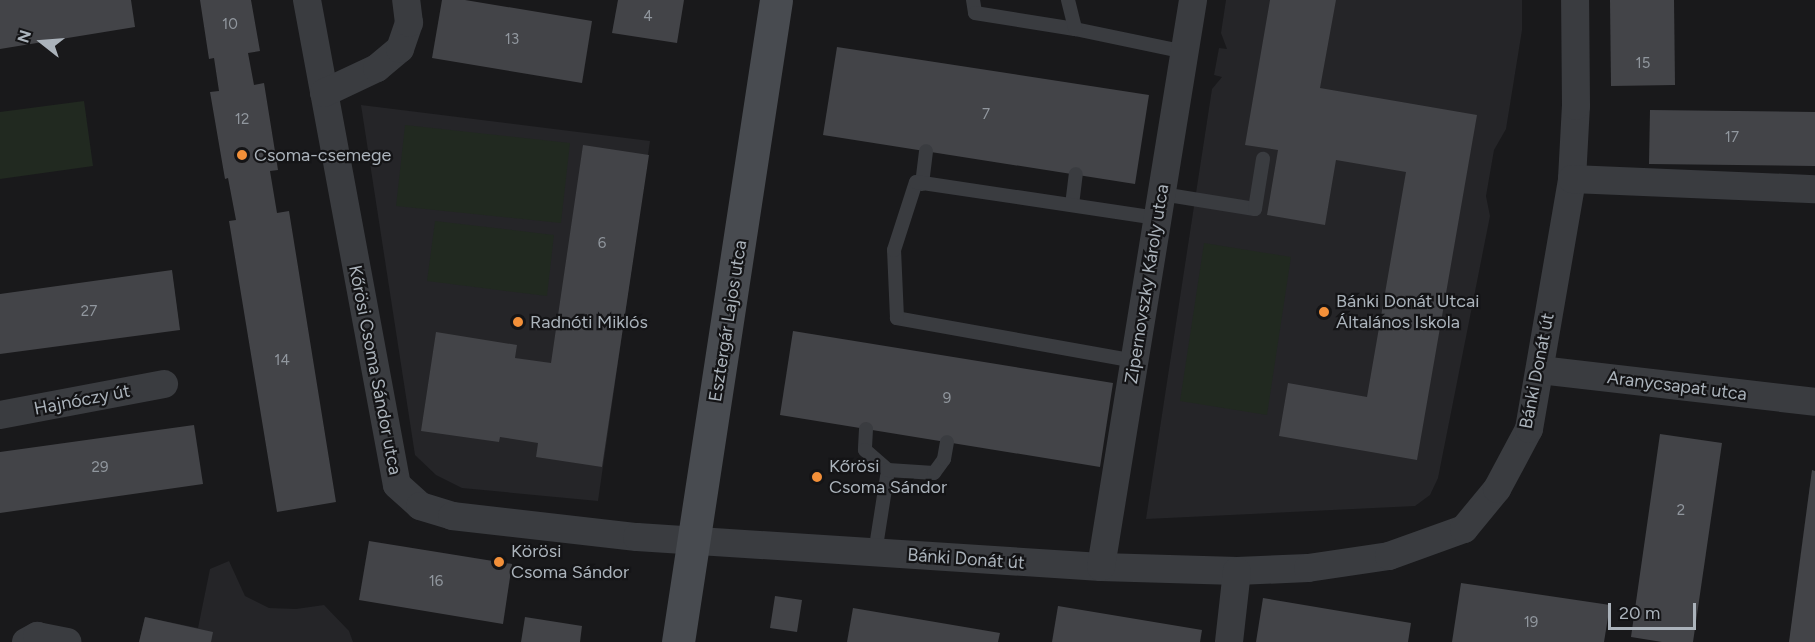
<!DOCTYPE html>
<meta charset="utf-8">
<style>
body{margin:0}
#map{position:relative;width:1815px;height:642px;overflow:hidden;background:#19191b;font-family:Figtree,sans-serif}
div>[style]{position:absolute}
.built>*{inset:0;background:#252528}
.green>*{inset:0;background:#212920}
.building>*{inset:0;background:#434448}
.lane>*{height:14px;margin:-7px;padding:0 7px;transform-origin:7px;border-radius:7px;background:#3a3c40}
.street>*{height:28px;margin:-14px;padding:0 14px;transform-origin:14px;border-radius:14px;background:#3a3c40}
.secondary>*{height:33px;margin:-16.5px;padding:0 16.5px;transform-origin:16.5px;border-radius:16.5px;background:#484b50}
.dots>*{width:16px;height:16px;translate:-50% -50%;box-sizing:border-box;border:3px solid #141416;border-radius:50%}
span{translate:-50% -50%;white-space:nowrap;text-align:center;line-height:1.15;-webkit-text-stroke:4.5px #141416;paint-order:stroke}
.number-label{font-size:15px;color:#91979e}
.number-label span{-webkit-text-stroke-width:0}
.poi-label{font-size:18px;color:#abb3bb}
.left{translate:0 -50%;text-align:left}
.street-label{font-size:18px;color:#abb3bb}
.north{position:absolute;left:12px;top:12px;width:60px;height:60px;-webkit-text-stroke:4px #141416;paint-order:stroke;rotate:287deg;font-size:16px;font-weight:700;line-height:24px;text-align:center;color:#abb3bb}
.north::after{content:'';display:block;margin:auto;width:21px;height:27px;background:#abb3bb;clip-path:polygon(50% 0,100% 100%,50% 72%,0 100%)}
.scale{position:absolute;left:1608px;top:603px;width:88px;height:27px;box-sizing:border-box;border:3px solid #abb3bb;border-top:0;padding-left:8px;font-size:18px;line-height:21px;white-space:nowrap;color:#abb3bb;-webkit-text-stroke:4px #141416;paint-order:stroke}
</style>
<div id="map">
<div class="built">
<div style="clip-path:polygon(1226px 0,1522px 0,1522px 30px,1506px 129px,1494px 150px,1486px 196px,1490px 216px,1438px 478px,1430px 495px,1415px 506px,1146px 519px,1212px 89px,1222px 77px,1214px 75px,1219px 48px,1227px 49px,1221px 33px)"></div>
<div style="clip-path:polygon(361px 105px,650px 141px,598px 501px,462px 488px,436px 475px,415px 455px)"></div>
<div style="clip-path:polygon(229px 561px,245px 596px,269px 608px,296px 609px,324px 605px,349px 631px,353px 642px,139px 642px,145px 617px,198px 628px,210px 569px)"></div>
</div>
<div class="green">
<div style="clip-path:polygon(84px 101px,93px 166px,0 179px,0 112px)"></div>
<div style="clip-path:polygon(405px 125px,570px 143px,561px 223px,396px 206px)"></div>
<div style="clip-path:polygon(435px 221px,554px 235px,547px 296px,427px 281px)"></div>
<div style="clip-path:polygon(1204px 243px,1291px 257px,1267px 415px,1180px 401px)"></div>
</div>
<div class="building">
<div style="clip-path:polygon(0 0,131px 0,135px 27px,0 49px)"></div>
<div style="clip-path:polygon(200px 0,251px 0,260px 51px,248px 53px,254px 85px,264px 83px,278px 170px,270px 171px,277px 213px,289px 211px,336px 502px,277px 512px,229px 221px,236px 220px,228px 178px,225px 179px,210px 92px,219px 91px,214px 58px,209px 59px)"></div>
<div style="clip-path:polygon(442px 0,465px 0,592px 21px,582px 83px,432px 58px)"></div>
<div style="clip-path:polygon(618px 0,684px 0,677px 43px,612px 33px)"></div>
<div style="clip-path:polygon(1270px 0,1336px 0,1320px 88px,1477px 115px,1417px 460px,1279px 436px,1288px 383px,1367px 397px,1406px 172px,1336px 160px,1325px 225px,1267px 215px,1278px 150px,1245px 145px)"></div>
<div style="clip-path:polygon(1610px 0,1674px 0,1675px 85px,1611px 86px)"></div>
<div style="clip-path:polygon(837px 47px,1149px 95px,1135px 184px,823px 135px)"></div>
<div style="clip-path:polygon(1650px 110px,1815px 112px,1815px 166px,1649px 164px)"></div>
<div style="clip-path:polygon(583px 145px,649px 155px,602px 467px,536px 457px,538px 443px,500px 437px,499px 442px,421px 431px,436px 332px,517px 345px,515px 358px,551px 363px)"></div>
<div style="clip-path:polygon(172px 270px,180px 330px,0 354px,0 294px)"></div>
<div style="clip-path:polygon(793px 331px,1113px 383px,1100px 467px,780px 415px)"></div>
<div style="clip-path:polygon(194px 425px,203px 484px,0 513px,0 452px)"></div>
<div style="clip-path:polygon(1660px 434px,1722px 443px,1693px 642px,1662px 642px,1631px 637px)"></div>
<div style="clip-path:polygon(1812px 470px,1815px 471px,1815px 642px,1789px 642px)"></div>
<div style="clip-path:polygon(369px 541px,512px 564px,503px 624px,359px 600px)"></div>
<div style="clip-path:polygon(1461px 583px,1610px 605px,1604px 642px,1452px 642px)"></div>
<div style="clip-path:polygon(775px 596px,802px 600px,797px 632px,770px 628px)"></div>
<div style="clip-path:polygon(1263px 598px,1411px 623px,1408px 642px,1256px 642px)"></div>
<div style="clip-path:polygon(1058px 606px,1202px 630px,1200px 642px,1052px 642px)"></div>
<div style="clip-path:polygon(853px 608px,1000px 633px,998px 642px,847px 642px)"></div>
<div style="clip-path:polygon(145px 617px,213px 632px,211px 642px,139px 642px)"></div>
<div style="clip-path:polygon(525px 617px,582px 626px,580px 642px,521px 642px)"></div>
</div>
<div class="lane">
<div style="left:973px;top:0;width:13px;rotate:81deg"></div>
<div style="left:975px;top:13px;width:101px;rotate:9.1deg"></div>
<div style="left:1075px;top:29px;width:112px;rotate:11.8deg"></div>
<div style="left:1068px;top:0;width:30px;rotate:76deg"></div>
<div style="left:922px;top:184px;width:33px;rotate:-83deg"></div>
<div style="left:1162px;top:194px;width:94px;rotate:9.2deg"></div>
<div style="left:1255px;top:209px;width:51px;rotate:-80.9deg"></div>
<div style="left:1072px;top:205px;width:31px;rotate:-83deg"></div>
<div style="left:1135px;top:361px;width:242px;rotate:-169.8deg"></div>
<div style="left:897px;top:318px;width:68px;rotate:-92.5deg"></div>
<div style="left:894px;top:250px;width:71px;rotate:-72.1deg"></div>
<div style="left:916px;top:182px;width:245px;rotate:8.5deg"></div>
<div style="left:866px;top:429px;width:21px;rotate:93deg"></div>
<div style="left:865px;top:450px;width:30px;rotate:41deg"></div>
<div style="left:875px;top:553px;width:84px;rotate:-81.1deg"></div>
<div style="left:888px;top:470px;width:46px;rotate:3.7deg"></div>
<div style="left:934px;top:473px;width:17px;rotate:-54deg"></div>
<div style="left:944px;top:459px;width:17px;rotate:-80deg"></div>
</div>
<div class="street">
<div style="left:307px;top:0;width:493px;rotate:79.5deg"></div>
<div style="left:397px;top:485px;width:31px;rotate:42deg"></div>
<div style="left:420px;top:506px;width:34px;rotate:17deg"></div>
<div style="left:452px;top:516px;width:186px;rotate:6.5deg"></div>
<div style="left:637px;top:537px;width:465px;rotate:3.7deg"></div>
<div style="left:1101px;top:567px;width:136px;rotate:1.7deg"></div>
<div style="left:1237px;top:571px;width:71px;rotate:-2.4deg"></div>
<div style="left:1308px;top:568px;width:82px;rotate:-8.4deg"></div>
<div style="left:1389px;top:556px;width:80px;rotate:-19.8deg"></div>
<div style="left:1464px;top:529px;width:52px;rotate:-50.5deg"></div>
<div style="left:1497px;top:489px;width:68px;rotate:-61.9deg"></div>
<div style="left:1529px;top:429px;width:254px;rotate:-80.2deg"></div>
<div style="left:1572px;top:179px;width:73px;rotate:-86.9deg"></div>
<div style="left:1576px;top:106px;width:106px;rotate:-90.5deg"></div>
<div style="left:324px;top:93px;width:59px;rotate:-25.3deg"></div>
<div style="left:377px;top:68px;width:30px;rotate:-40deg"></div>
<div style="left:400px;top:49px;width:28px;rotate:-71deg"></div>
<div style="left:409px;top:23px;width:23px;rotate:-97deg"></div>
<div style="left:1572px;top:179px;width:243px;rotate:2.4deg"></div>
<div style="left:1540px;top:370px;width:277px;rotate:6.6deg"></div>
<div style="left:0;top:415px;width:167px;rotate:-10.7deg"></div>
<div style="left:1101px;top:567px;width:574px;rotate:-80.78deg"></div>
<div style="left:26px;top:642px;width:13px;rotate:-29deg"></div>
<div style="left:37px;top:636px;width:31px;rotate:11deg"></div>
<div style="left:1229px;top:642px;width:71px;rotate:-83.6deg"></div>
</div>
<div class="secondary">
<div style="left:678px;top:642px;width:649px;rotate:-81.32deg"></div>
</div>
<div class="dots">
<div style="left:242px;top:155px;background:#f39039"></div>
<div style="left:1324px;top:312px;background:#f39039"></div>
<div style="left:518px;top:322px;background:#f39039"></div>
<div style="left:817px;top:477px;background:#f39039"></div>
<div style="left:499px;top:562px;background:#f39039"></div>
</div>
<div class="number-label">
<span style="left:648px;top:17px">4</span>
<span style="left:230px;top:25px">10</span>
<span style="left:512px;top:40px">13</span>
<span style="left:1643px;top:64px">15</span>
<span style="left:986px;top:115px">7</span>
<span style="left:242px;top:120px">12</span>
<span style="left:1732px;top:138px">17</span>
<span style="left:602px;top:244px">6</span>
<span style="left:89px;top:312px">27</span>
<span style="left:282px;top:361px">14</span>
<span style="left:947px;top:399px">9</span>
<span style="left:100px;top:468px">29</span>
<span style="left:1681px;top:511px">2</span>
<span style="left:436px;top:582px">16</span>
<span style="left:1531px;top:623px">19</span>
</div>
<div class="poi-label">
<span class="left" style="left:254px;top:155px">Csoma-csemege</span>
<span class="left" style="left:1336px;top:312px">Bánki Donát Utcai<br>Általános Iskola</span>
<span class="left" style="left:530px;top:322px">Radnóti Miklós</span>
<span class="left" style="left:829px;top:477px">Kőrösi<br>Csoma Sándor</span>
<span class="left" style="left:511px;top:562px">Körösi<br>Csoma Sándor</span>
</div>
<div class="street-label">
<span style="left:1147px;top:284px;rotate:-81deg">Zipernovszky Károly utca</span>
<span style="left:728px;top:321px;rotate:-81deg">Esztergár Lajos utca</span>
<span style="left:375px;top:370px;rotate:79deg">Kőrösi Csoma Sándor utca</span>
<span style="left:1537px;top:371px;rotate:-79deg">Bánki Donát út</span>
<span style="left:1677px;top:386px;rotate:7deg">Aranycsapat utca</span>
<span style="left:82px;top:400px;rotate:-11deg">Hajnóczy út</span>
<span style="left:966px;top:559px;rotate:4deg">Bánki Donát út</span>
</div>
<div class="north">N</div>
<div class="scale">20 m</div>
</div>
